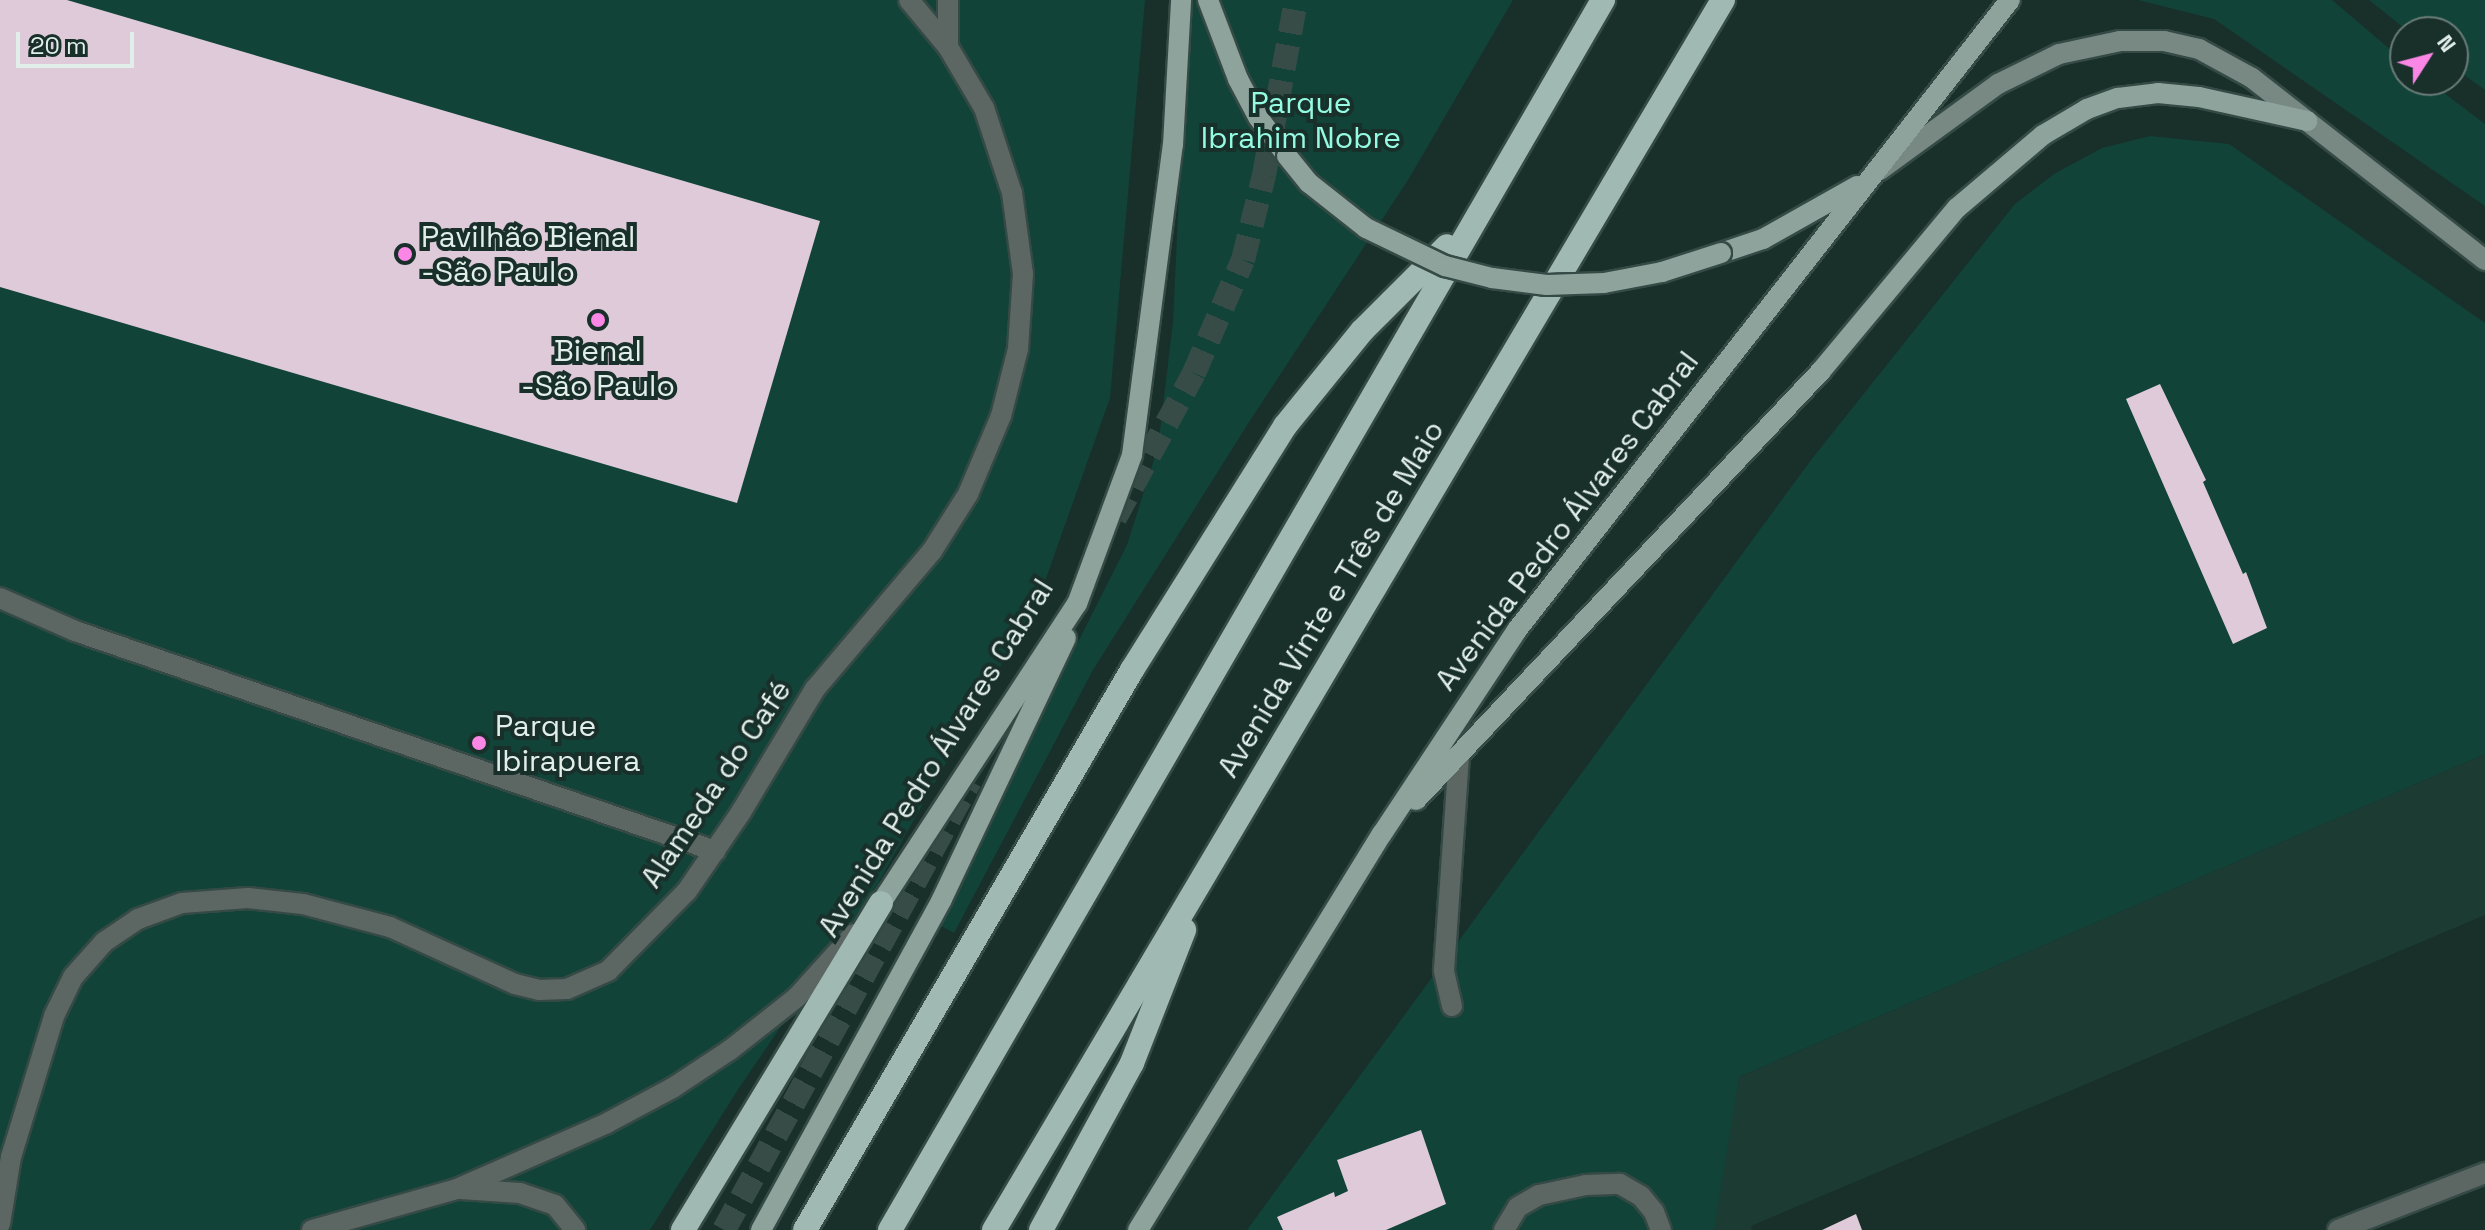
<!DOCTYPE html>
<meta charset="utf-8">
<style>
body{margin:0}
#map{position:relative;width:2485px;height:1230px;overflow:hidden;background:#192f2a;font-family:"Space Grotesk",sans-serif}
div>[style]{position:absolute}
.built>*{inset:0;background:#1b3b33}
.green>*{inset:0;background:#114339}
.building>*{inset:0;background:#decad9}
.highway-tunnel>*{height:24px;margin-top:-12px;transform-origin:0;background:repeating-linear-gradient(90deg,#374c47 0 24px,transparent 0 36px)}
.roads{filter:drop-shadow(2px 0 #354a45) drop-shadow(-2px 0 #354a45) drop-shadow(0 2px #354a45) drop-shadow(0 -2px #354a45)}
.lane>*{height:20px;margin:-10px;padding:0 10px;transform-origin:10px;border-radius:10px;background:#5c6764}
.secondary>*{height:20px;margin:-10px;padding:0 10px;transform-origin:10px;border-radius:10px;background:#788984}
.primary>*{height:20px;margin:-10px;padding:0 10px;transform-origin:10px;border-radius:10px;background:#8da39c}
.highway>*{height:24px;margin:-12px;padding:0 12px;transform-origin:12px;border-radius:12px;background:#a0bab3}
.bridges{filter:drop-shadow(2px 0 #354a45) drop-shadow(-2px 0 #354a45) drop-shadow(0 2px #354a45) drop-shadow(0 -2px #354a45)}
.primary-bridge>*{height:20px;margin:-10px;padding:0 10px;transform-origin:10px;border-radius:10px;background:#8da39c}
.dots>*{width:22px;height:22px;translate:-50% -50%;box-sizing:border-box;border:4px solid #192f2a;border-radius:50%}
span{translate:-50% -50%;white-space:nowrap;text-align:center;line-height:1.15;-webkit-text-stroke:8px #192f2a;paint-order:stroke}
.park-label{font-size:30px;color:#94fae1}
.poi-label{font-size:30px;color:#e1eeea}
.left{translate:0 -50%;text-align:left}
.street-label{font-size:30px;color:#e1eeea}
.north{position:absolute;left:2389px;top:16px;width:80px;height:80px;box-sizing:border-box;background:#192f2a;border:2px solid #697b77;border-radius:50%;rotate:54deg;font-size:22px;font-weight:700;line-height:32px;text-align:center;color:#e1eeea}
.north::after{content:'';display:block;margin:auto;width:28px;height:36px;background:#fa87e6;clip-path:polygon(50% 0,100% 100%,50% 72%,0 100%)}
.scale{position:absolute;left:16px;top:32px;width:118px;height:36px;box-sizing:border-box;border:4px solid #e1eeea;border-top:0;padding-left:10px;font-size:24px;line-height:28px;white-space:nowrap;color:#e1eeea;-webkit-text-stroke:6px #192f2a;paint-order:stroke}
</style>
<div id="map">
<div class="built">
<div style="clip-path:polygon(2485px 754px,2485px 915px,1751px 1226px,1752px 1230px,1386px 1230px)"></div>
</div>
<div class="green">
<div style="clip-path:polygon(0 0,1145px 0,1110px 398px,1039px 598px,876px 887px,737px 1091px,650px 1230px,0 1230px)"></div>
<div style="clip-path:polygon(1188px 0,1513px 0,1408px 180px,1251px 419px,1093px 670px,954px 933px,936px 923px,1127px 545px,1158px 447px,1173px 322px)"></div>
<div style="clip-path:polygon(2138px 0,2332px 0,2405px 62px,2405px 80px,2427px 80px,2485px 124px,2485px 206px,2214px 19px)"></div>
<div style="clip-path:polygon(2369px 0,2485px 0,2485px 90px,2453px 67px,2453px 32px,2409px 32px)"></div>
<div style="clip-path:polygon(2150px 136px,2229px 144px,2485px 323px,2485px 754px,1739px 1077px,1714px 1230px,1247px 1230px,1811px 460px,2015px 204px,2054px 174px,2102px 148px)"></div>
</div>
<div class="building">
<div style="clip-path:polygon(0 0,67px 0,820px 221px,737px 503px,0 287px)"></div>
<div style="clip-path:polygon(2160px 384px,2206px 480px,2203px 482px,2243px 574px,2246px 572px,2267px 628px,2233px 644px,2126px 399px)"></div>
<div style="clip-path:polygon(1421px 1130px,1446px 1204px,1386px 1230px,1283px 1230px,1277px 1217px,1334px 1192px,1335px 1197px,1348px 1191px,1337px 1160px)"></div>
<div style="clip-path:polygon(1856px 1214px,1862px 1230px,1822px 1230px)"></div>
</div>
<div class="highway-tunnel">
<div style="left:1115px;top:518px;width:165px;rotate:-61.4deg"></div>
<div style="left:1194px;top:373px;width:123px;rotate:-66.6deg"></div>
<div style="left:1243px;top:260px;width:88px;rotate:-76.1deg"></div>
<div style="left:1264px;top:175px;width:178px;rotate:-79.6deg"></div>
<div style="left:724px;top:1230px;width:512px;rotate:-61.28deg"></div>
</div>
<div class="roads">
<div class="lane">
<div style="left:948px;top:47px;width:47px;rotate:-90deg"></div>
<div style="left:0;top:598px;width:82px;rotate:23.7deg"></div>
<div style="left:75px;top:631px;width:677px;rotate:18.97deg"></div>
<div style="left:1452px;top:1006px;width:37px;rotate:-103deg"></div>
<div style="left:1444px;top:970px;width:214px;rotate:-86deg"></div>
<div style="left:461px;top:1189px;width:59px;rotate:3.9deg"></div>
<div style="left:520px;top:1193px;width:37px;rotate:19deg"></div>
<div style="left:555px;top:1205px;width:32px;rotate:51deg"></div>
<div style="left:0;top:1224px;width:68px;rotate:-80.7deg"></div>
<div style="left:11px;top:1157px;width:147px;rotate:-73deg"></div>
<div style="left:54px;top:1016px;width:43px;rotate:-64deg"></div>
<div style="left:73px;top:977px;width:47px;rotate:-48.5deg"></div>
<div style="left:104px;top:942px;width:41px;rotate:-34.1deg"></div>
<div style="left:138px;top:919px;width:47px;rotate:-20deg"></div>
<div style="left:182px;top:903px;width:66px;rotate:-4.3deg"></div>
<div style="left:248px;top:898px;width:55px;rotate:6.2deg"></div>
<div style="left:303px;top:904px;width:90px;rotate:14.8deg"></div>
<div style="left:390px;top:927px;width:137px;rotate:24.5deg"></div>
<div style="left:515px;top:984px;width:25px;rotate:14deg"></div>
<div style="left:539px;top:990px;width:28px;rotate:-2deg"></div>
<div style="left:567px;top:989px;width:45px;rotate:-23.7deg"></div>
<div style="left:608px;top:971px;width:112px;rotate:-45.4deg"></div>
<div style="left:687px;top:891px;width:96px;rotate:-55.6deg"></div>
<div style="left:741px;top:812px;width:144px;rotate:-59deg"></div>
<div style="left:815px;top:689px;width:181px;rotate:-49.7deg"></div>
<div style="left:932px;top:551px;width:67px;rotate:-57.7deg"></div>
<div style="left:968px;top:494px;width:85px;rotate:-67.1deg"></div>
<div style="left:1001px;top:416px;width:69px;rotate:-75.8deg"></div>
<div style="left:1018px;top:349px;width:75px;rotate:-86.2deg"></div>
<div style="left:1023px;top:274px;width:82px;rotate:-97.7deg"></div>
<div style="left:1012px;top:193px;width:89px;rotate:-108.2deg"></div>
<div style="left:984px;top:108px;width:71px;rotate:-120.5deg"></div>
<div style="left:948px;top:47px;width:61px;rotate:-129.7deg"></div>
<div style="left:312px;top:1230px;width:151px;rotate:-15.8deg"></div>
<div style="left:457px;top:1189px;width:164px;rotate:-23.7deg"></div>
<div style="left:607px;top:1123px;width:76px;rotate:-28.2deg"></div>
<div style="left:674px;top:1087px;width:67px;rotate:-33.5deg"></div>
<div style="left:730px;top:1050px;width:85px;rotate:-38.3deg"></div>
<div style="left:797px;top:997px;width:85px;rotate:-47.9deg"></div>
<div style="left:1504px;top:1230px;width:27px;rotate:-59deg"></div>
<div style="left:1518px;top:1207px;width:24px;rotate:-30deg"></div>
<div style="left:1539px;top:1195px;width:48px;rotate:-12deg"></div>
<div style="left:1586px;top:1185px;width:34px;rotate:-2deg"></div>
<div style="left:1620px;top:1184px;width:24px;rotate:30deg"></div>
<div style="left:1641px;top:1196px;width:21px;rotate:51deg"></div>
<div style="left:1654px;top:1212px;width:19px;rotate:69deg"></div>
<div style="left:2338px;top:1230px;width:158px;rotate:-21.2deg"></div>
</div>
<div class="secondary">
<div style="left:1880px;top:170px;width:146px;rotate:-36.1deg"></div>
<div style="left:1998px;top:84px;width:68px;rotate:-26.2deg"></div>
<div style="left:2059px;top:54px;width:62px;rotate:-12deg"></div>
<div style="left:2120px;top:41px;width:44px"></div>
<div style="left:2164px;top:41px;width:36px;rotate:13deg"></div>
<div style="left:2199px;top:49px;width:60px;rotate:28.7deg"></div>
<div style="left:2252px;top:78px;width:296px;rotate:38deg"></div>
</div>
<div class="primary">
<div style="left:1208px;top:0;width:85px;rotate:69.2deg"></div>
<div style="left:1238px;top:79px;width:43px;rotate:62.2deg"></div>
<div style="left:1258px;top:117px;width:49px;rotate:53.4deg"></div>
<div style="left:1721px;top:253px;width:44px;rotate:-18.4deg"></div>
<div style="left:1763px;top:239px;width:108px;rotate:-29.4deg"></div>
<div style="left:1416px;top:800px;width:590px;rotate:-46.65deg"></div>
<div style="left:1821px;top:371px;width:212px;rotate:-50.2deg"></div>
<div style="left:1957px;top:208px;width:113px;rotate:-40.3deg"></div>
<div style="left:2043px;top:135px;width:51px;rotate:-30.6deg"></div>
<div style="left:2087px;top:109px;width:33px;rotate:-20deg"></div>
<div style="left:2118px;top:98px;width:40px;rotate:-7.1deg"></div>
<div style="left:2158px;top:93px;width:41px;rotate:5.6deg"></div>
<div style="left:2199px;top:97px;width:111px;rotate:12.5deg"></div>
<div style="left:881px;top:903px;width:358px;rotate:-56.8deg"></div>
<div style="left:1077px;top:604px;width:159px;rotate:-69.7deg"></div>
<div style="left:1132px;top:455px;width:313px;rotate:-82.5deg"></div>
<div style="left:1173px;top:145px;width:145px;rotate:-86.8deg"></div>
<div style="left:761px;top:1230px;width:377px;rotate:-61.3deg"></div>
<div style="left:942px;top:899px;width:289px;rotate:-64.6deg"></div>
<div style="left:1138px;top:1230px;width:465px;rotate:-58.4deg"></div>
<div style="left:1382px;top:834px;width:245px;rotate:-56.5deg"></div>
<div style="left:1517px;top:630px;width:800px;rotate:-51.96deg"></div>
</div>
<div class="highway">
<div style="left:683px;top:1230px;width:382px;rotate:-58.8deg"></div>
<div style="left:805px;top:1230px;width:648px;rotate:-59.72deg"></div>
<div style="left:1132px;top:670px;width:288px;rotate:-57.9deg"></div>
<div style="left:1285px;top:426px;width:122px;rotate:-51deg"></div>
<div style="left:1362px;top:331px;width:120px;rotate:-45deg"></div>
<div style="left:890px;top:1230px;width:1422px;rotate:-59.9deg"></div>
<div style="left:994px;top:1230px;width:1430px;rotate:-59.35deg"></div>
<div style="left:1041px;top:1230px;width:190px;rotate:-61.4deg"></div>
<div style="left:1132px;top:1063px;width:143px;rotate:-68.6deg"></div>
</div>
</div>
<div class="bridges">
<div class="primary-bridge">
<div style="left:1287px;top:156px;width:35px;rotate:51deg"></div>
<div style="left:1309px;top:183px;width:73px;rotate:38.3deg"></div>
<div style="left:1366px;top:228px;width:88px;rotate:25.7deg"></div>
<div style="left:1445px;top:266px;width:49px;rotate:14.3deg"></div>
<div style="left:1492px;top:278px;width:55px;rotate:7.3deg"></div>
<div style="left:1547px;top:285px;width:57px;rotate:-2deg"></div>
<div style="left:1604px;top:283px;width:59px;rotate:-10.7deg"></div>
<div style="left:1662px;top:272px;width:62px;rotate:-17.9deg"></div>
</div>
</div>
<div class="dots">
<div style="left:405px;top:254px;background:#fa87e6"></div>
<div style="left:598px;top:320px;background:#fa87e6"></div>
<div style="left:479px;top:743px;background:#fa87e6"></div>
</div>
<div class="park-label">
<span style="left:1301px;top:120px">Parque<br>Ibrahim Nobre</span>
</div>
<div class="poi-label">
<span class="left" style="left:421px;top:254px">Pavilhão Bienal<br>-São Paulo</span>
<span style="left:598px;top:368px">Bienal<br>-São Paulo</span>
<span class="left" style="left:495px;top:743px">Parque<br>Ibirapuera</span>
</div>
<div class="street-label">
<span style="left:1567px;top:521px;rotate:-53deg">Avenida Pedro Álvares Cabral</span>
<span style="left:1331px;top:599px;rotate:-59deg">Avenida Vinte e Três de Maio</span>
<span style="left:936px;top:758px;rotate:-58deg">Avenida Pedro Álvares Cabral</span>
<span style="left:716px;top:784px;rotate:-56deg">Alameda do Café</span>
</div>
<div class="north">N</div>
<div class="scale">20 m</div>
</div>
